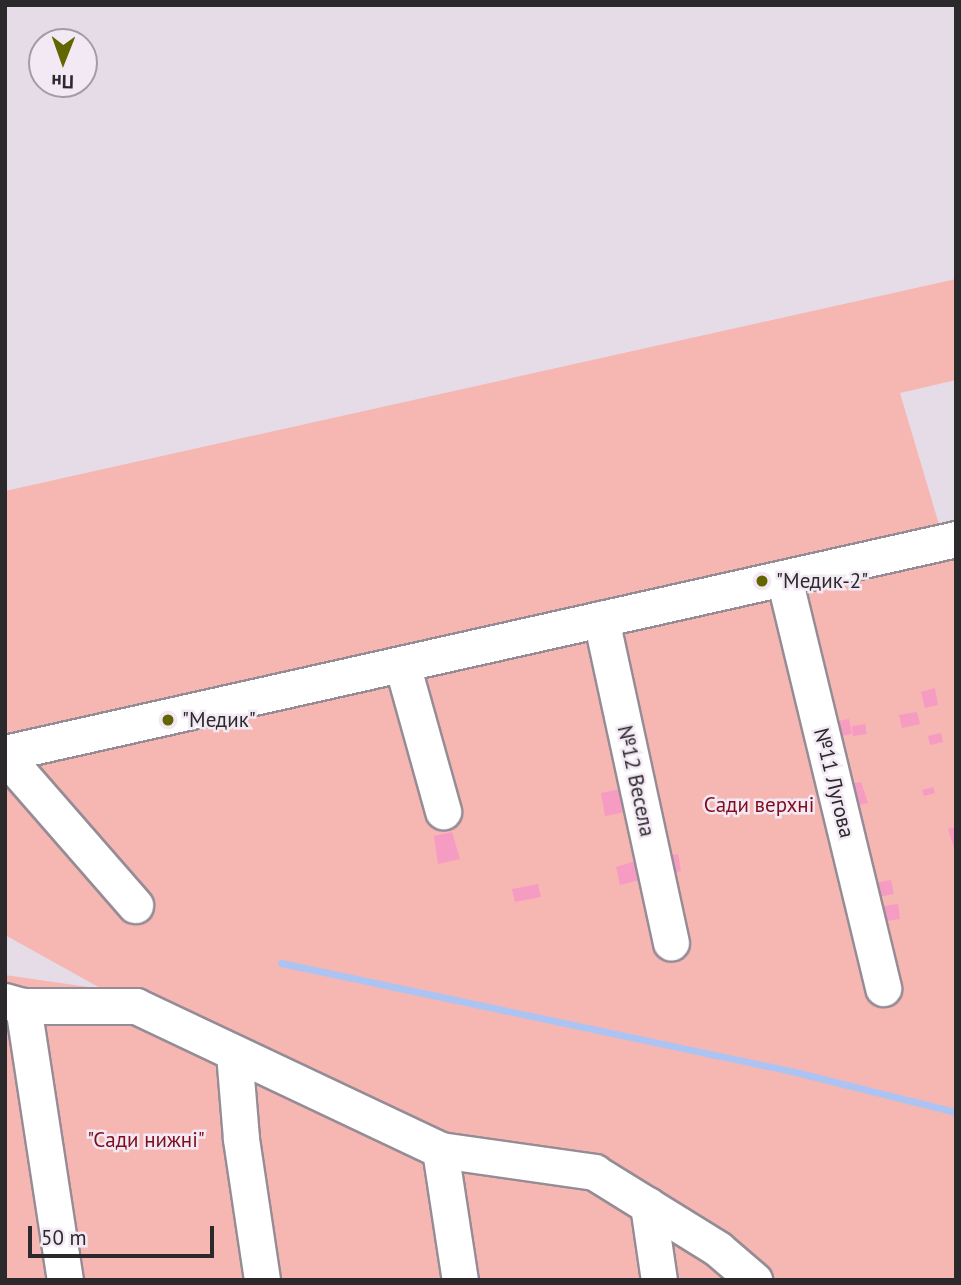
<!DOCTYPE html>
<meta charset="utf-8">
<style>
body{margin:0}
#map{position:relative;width:961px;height:1285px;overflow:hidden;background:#e6dce7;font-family:"PT Sans",sans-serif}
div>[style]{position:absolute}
.green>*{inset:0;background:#f6b7b3}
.stream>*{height:7px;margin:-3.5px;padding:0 3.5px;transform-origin:3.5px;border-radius:3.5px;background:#adc4f3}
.building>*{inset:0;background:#f69bc2}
.roads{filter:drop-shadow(2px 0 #958c96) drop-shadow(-2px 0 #958c96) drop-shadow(0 2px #958c96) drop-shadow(0 -2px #958c96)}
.minor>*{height:35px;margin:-17.5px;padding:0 17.5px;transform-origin:17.5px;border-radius:17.5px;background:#fff}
.dots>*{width:19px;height:19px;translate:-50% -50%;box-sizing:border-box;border:4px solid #f3e9f4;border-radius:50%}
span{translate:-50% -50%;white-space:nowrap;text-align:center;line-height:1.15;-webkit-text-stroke:5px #f3e9f4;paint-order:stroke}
.poi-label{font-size:21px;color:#2c292d}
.left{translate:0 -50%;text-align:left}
.street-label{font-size:21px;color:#2c292d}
.park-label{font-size:21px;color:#810c1b}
.frame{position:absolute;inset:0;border:7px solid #2c292d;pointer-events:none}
.north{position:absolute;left:28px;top:28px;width:70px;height:70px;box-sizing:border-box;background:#f3e9f4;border:2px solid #a39ca4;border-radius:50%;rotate:181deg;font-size:19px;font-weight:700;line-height:28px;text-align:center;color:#2c292d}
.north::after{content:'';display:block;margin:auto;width:24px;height:32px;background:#626500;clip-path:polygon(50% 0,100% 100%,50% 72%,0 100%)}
.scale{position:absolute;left:28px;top:1226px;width:186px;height:32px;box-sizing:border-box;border:4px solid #2c292d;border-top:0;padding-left:9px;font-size:21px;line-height:24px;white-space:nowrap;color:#2c292d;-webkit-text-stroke:5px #f3e9f4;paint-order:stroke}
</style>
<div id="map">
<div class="green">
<div style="clip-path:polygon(956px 279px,956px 380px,900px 393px,949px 558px,956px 557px,956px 1280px,5px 1280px,5px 975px,102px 989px,5px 935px,5px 491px)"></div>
</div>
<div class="stream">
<div style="left:281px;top:963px;width:521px;rotate:11.96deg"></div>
<div style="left:791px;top:1071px;width:170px;rotate:14deg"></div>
</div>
<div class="building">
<div style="clip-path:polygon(935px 688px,938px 705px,925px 708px,921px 692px)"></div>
<div style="clip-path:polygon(917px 712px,920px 724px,902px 728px,899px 715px)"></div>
<div style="clip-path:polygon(849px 719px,852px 734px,831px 738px,829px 723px)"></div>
<div style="clip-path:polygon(865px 724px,867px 734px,853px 736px,852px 726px)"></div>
<div style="clip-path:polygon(941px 733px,943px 742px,930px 745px,928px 736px)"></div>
<div style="clip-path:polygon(861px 782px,868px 803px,850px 807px,848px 784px)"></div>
<div style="clip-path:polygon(933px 787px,935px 793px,924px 796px,922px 790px)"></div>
<div style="clip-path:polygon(625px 788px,630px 811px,605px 816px,601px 793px)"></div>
<div style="clip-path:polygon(956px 827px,956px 851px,955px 851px,948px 829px)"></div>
<div style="clip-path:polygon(452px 832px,460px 859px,438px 864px,434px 836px)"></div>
<div style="clip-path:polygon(678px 854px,681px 871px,664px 875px,660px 858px)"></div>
<div style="clip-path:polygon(639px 860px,644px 879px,620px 885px,616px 867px)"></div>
<div style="clip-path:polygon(891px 880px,894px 894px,873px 898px,871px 884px)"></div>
<div style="clip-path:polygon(538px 884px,541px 897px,515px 902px,512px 889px)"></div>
<div style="clip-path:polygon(898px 904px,900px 919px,878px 922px,876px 907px)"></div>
</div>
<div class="roads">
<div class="minor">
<div style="left:784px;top:578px;width:422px;rotate:76.4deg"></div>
<div style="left:601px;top:619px;width:331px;rotate:77.8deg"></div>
<div style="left:402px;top:664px;width:153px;rotate:74.4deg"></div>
<div style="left:5px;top:753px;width:975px;rotate:-12.68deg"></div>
<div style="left:5px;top:756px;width:198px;rotate:48.9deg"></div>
<div style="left:5px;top:1001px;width:19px;rotate:16deg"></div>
<div style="left:23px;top:1006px;width:113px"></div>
<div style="left:136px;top:1006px;width:336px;rotate:25.3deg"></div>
<div style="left:440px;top:1150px;width:156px;rotate:8.1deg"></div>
<div style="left:594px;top:1172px;width:146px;rotate:31.8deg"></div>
<div style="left:718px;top:1249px;width:48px;rotate:40.7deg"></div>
<div style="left:23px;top:1006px;width:277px;rotate:81.3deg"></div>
<div style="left:234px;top:1053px;width:86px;rotate:85.3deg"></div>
<div style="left:241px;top:1139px;width:143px;rotate:81.5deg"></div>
<div style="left:440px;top:1150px;width:132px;rotate:81.3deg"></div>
<div style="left:648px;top:1205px;width:76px;rotate:81.7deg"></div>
</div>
</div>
<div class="dots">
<div style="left:762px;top:581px;background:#626500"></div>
<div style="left:168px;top:720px;background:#626500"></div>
</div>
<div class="poi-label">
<span class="left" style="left:776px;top:581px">"Медик-2"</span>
<span class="left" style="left:182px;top:720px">"Медик"</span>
</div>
<div class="street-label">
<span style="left:636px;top:781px;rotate:78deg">№12 Весела</span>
<span style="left:834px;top:783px;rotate:76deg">№11 Лугова</span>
</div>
<div class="park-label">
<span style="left:759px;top:805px">Сади верхні</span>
<span style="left:146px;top:1140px">"Сади нижні"</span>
</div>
<div class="frame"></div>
<div class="north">Пн</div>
<div class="scale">50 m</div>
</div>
